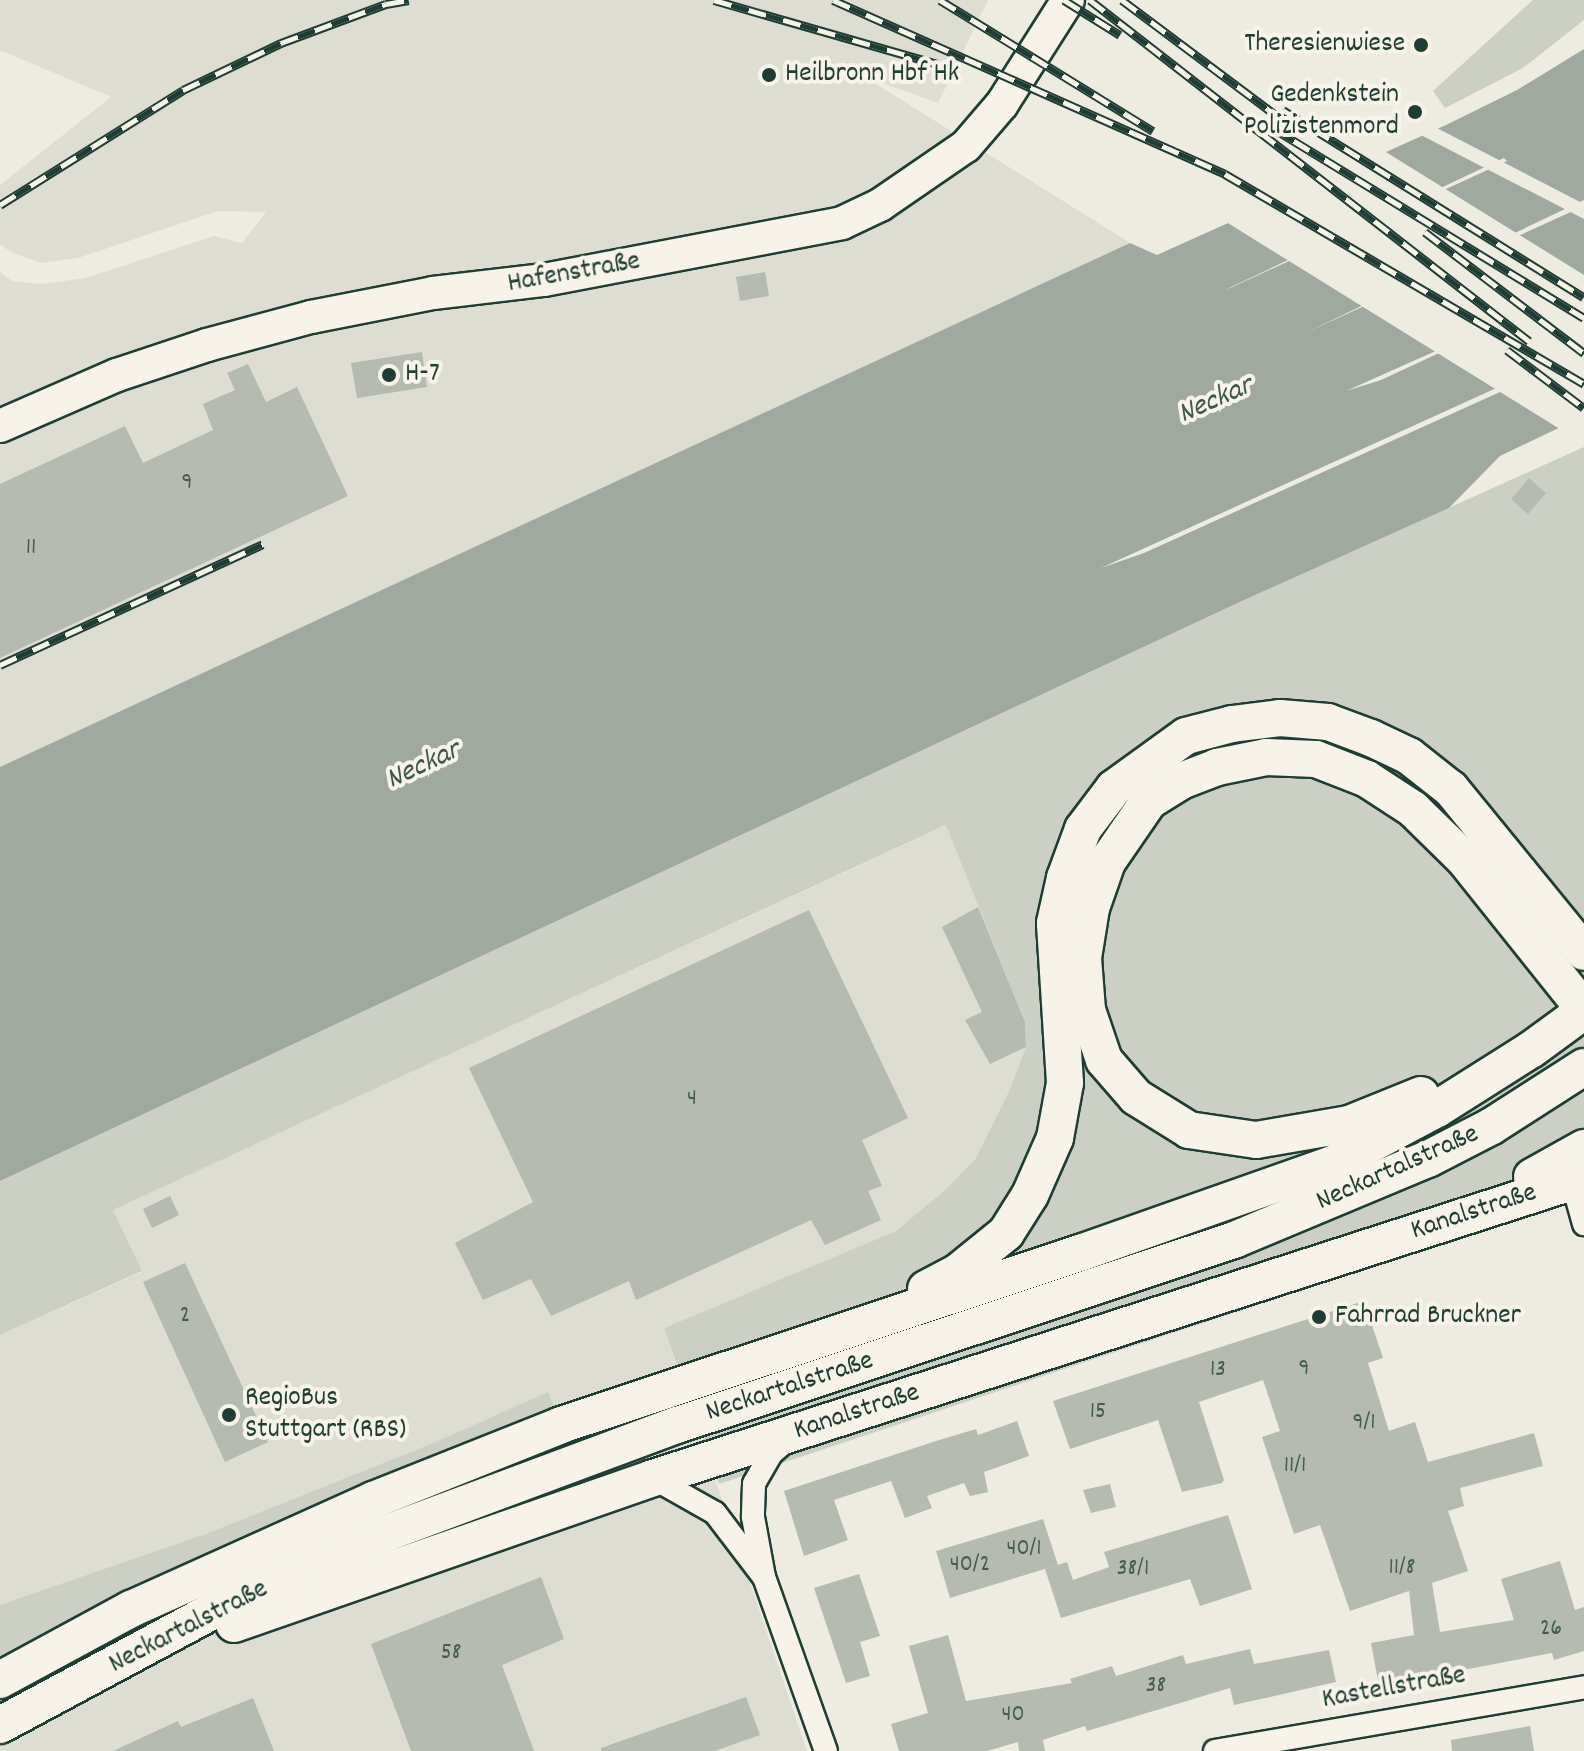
<!DOCTYPE html>
<meta charset="utf-8">
<style>
body{margin:0}
#map{position:relative;width:1584px;height:1751px;overflow:hidden;background:#eeece1;font-family:Dekko,sans-serif}
div>[style]{position:absolute}
.built>*{inset:0;background:#ddddd2}
.green>*{inset:0;background:#cccfc4}
.water>*{inset:0;background:#9fa99f}
.pier>*{inset:0;background:#eeece1}
.building>*{inset:0;background:#b5bbb0}
.roads{filter:drop-shadow(2px 0 #1f3d34) drop-shadow(-2px 0 #1f3d34) drop-shadow(0 2px #1f3d34) drop-shadow(0 -2px #1f3d34)}
.minor>*{height:22px;margin:-11px;padding:0 11px;transform-origin:11px;border-radius:11px;background:#f7f3e8}
.secondary>*{height:32px;margin:-16px;padding:0 16px;transform-origin:16px;border-radius:16px;background:#f7f3e8}
.primary>*{height:36px;margin:-18px;padding:0 18px;transform-origin:18px;border-radius:18px;background:#f7f3e8}
.rail>*{height:9px;margin-top:-4.5px;transform-origin:0;background:repeating-linear-gradient(90deg,#f7f3e8 0 18px,#1f3d34 0 36px);box-sizing:border-box;border-block:2px solid #1f3d34}
.dots>*{width:22px;height:22px;translate:-50% -50%;box-sizing:border-box;border:4px solid #f7f3e8;border-radius:50%}
span{translate:-50% -50%;white-space:nowrap;text-align:center;line-height:1.15;-webkit-text-stroke:8px #f7f3e8;paint-order:stroke}
.number-label{font-size:24px;color:#445c53}
.number-label span{-webkit-text-stroke-width:0}
.poi-label{font-size:28px;color:#1f3d34}
.right{translate:-100% -50%;text-align:right}
.left{translate:0 -50%;text-align:left}
.street-label{font-size:28px;color:#1f3d34}
.water-label{font-size:30px;color:#3f584f;font-style:italic}
</style>
<div id="map">
<div class="built">
<div style="clip-path:polygon(0 0,988px 0,938px 103px,865px 77px,1130px 243px,0 767px,0 272px,12px 281px,41px 284px,86px 278px,214px 236px,242px 243px,266px 212px,218px 211px,78px 258px,41px 263px,11px 252px,0 244px,0 185px,111px 97px,0 50px)"></div>
<div style="clip-path:polygon(947px 825px,1025px 1022px,1026px 1047px,1010px 1089px,976px 1158px,944px 1192px,896px 1231px,664px 1328px,807px 1751px,0 1751px,0 1335px,142px 1272px,113px 1210px)"></div>
</div>
<div class="green">
<div style="clip-path:polygon(1533px 0,1584px 0,1584px 20px,1523px 68px,1445px 108px,1433px 91px)"></div>
<div style="clip-path:polygon(1584px 447px,1584px 1196px,719px 1484px,664px 1328px,896px 1231px,943px 1192px,976px 1158px,1010px 1089px,1026px 1047px,1025px 1022px,946px 825px,113px 1210px,142px 1271px,0 1335px,0 1181px,1242px 601px)"></div>
<div style="clip-path:polygon(548px 1392px,555px 1410px,0 1667px,0 1605px,206px 1534px,436px 1442px)"></div>
</div>
<div class="water">
<div style="clip-path:polygon(evenodd,1584px 49px,1584px 200px,1305px 333px,1584px 206px,1584px 285px,1346px 391px,1381px 380px,1584px 286px,1584px 348px,1101px 568px,1144px 553px,1584px 354px,1584px 416px,1500px 456px,1449px 508px,1242px 601px,0 1181px,0 767px,1130px 243px,1157px 255px,1446px 125px,1517px 90px,1584px 49px,1504px 158px,1507px 161px,1228px 289px,1229px 288px,1504px 158px)"></div>
</div>
<div class="pier">
<div style="clip-path:polygon(1433px 126px,1584px 204px,1584px 219px,1417px 133px)"></div>
<div style="clip-path:polygon(1381px 149px,1584px 275px,1584px 421px,1563px 431px,1223px 220px)"></div>
</div>
<div class="building">
<div style="clip-path:polygon(765px 272px,769px 296px,740px 301px,736px 277px)"></div>
<div style="clip-path:polygon(422px 352px,427px 387px,357px 398px,351px 363px)"></div>
<div style="clip-path:polygon(248px 364px,266px 402px,297px 387px,348px 496px,0 658px,0 484px,125px 426px,143px 463px,213px 430px,203px 404px,235px 390px,227px 373px)"></div>
<div style="clip-path:polygon(1529px 478px,1546px 493px,1528px 514px,1511px 499px)"></div>
<div style="clip-path:polygon(978px 907px,1025px 1022px,1026px 1047px,990px 1064px,965px 1020px,982px 1012px,942px 927px)"></div>
<div style="clip-path:polygon(809px 910px,908px 1118px,862px 1140px,882px 1186px,868px 1191px,881px 1220px,825px 1245px,811px 1220px,636px 1300px,629px 1281px,551px 1316px,531px 1279px,483px 1300px,455px 1243px,533px 1202px,469px 1068px)"></div>
<div style="clip-path:polygon(170px 1196px,179px 1215px,152px 1228px,143px 1209px)"></div>
<div style="clip-path:polygon(185px 1263px,268px 1442px,225px 1462px,143px 1282px)"></div>
<div style="clip-path:polygon(1364px 1301px,1383px 1358px,1368px 1363px,1389px 1431px,1415px 1422px,1428px 1462px,1534px 1433px,1543px 1466px,1460px 1488px,1464px 1506px,1448px 1511px,1468px 1571px,1432px 1583px,1440px 1632px,1514px 1620px,1501px 1579px,1560px 1561px,1575px 1610px,1584px 1607px,1584px 1651px,1554px 1660px,1552px 1653px,1379px 1686px,1371px 1643px,1414px 1635px,1409px 1591px,1350px 1611px,1320px 1525px,1294px 1534px,1262px 1437px,1280px 1431px,1263px 1380px,1199px 1402px,1224px 1480px,1222px 1483px,1182px 1492px,1158px 1420px,1070px 1449px,1053px 1401px)"></div>
<div style="clip-path:polygon(1017px 1421px,1029px 1456px,984px 1472px,988px 1492px,970px 1496px,964px 1483px,927px 1496px,932px 1508px,905px 1518px,891px 1481px,834px 1500px,848px 1540px,804px 1556px,784px 1491px,936px 1441px,976px 1429px,978px 1435px)"></div>
<div style="clip-path:polygon(1110px 1484px,1116px 1507px,1091px 1513px,1083px 1490px)"></div>
<div style="clip-path:polygon(1228px 1515px,1252px 1589px,1200px 1606px,1190px 1579px,1061px 1618px,1045px 1569px,1067px 1562px,1073px 1580px,1109px 1567px,1104px 1552px)"></div>
<div style="clip-path:polygon(1043px 1519px,1058px 1565px,950px 1598px,936px 1551px)"></div>
<div style="clip-path:polygon(859px 1574px,880px 1636px,860px 1642px,870px 1676px,846px 1683px,814px 1588px)"></div>
<div style="clip-path:polygon(541px 1577px,564px 1639px,502px 1665px,534px 1751px,411px 1751px,371px 1644px)"></div>
<div style="clip-path:polygon(948px 1635px,966px 1701px,1072px 1683px,1070px 1679px,1112px 1666px,1116px 1676px,1183px 1655px,1186px 1664px,1250px 1649px,1254px 1664px,1329px 1650px,1336px 1682px,1234px 1705px,1230px 1688px,1087px 1731px,1085px 1726px,1043px 1740px,1045px 1751px,1019px 1751px,1018px 1742px,987px 1751px,899px 1751px,891px 1724px,928px 1713px,909px 1646px)"></div>
<div style="clip-path:polygon(746px 1697px,760px 1735px,714px 1751px,601px 1751px,601px 1748px)"></div>
<div style="clip-path:polygon(253px 1698px,274px 1751px,113px 1751px,178px 1721px,181px 1727px)"></div>
<div style="clip-path:polygon(1530px 1726px,1534px 1751px,1452px 1751px,1451px 1740px)"></div>
</div>
<div class="roads">
<div class="minor">
<div style="left:1572px;top:1181px;width:45px;rotate:74.4deg"></div>
<div style="left:787px;top:1440px;width:21px;rotate:139deg"></div>
<div style="left:771px;top:1454px;width:34px;rotate:120deg"></div>
<div style="left:754px;top:1484px;width:33px;rotate:92deg"></div>
<div style="left:753px;top:1517px;width:61px;rotate:79.6deg"></div>
<div style="left:764px;top:1577px;width:185px;rotate:70.4deg"></div>
<div style="left:653px;top:1478px;width:71px;rotate:29.4deg"></div>
<div style="left:715px;top:1513px;width:79px;rotate:52.7deg"></div>
<div style="left:1215px;top:1751px;width:375px;rotate:-9.8deg"></div>
</div>
<div class="secondary">
<div style="left:0;top:426px;width:128px;rotate:-23.6deg"></div>
<div style="left:117px;top:375px;width:95px;rotate:-18.4deg"></div>
<div style="left:207px;top:345px;width:108px;rotate:-15.1deg"></div>
<div style="left:311px;top:317px;width:124px;rotate:-11.1deg"></div>
<div style="left:433px;top:293px;width:112px;rotate:-6.7deg"></div>
<div style="left:544px;top:280px;width:303px;rotate:-10.8deg"></div>
<div style="left:842px;top:223px;width:42px;rotate:-25.3deg"></div>
<div style="left:880px;top:205px;width:104px;rotate:-34.5deg"></div>
<div style="left:966px;top:146px;width:55px;rotate:-49.4deg"></div>
<div style="left:1002px;top:104px;width:123px;rotate:-57.6deg"></div>
</div>
<div class="primary">
<div style="left:1421px;top:1095px;width:78px;rotate:158.1deg"></div>
<div style="left:1349px;top:1124px;width:94px;rotate:170.2deg"></div>
<div style="left:1256px;top:1140px;width:68px;rotate:-171.5deg"></div>
<div style="left:1189px;top:1130px;width:62px;rotate:-148.1deg"></div>
<div style="left:1136px;top:1097px;width:49px;rotate:-130.9deg"></div>
<div style="left:1104px;top:1060px;width:53px;rotate:-108.8deg"></div>
<div style="left:1087px;top:1010px;width:52px;rotate:-94.4deg"></div>
<div style="left:1083px;top:958px;width:51px;rotate:-80.9deg"></div>
<div style="left:1091px;top:908px;width:49px;rotate:-70.8deg"></div>
<div style="left:1107px;top:862px;width:74px;rotate:-55.5deg"></div>
<div style="left:1149px;top:801px;width:38px;rotate:-32deg"></div>
<div style="left:1181px;top:781px;width:39px;rotate:-21deg"></div>
<div style="left:1217px;top:767px;width:50px;rotate:-11.5deg"></div>
<div style="left:1266px;top:757px;width:50px;rotate:2.3deg"></div>
<div style="left:1316px;top:759px;width:55px;rotate:21.4deg"></div>
<div style="left:1367px;top:779px;width:55px;rotate:33.1deg"></div>
<div style="left:1413px;top:809px;width:73px;rotate:44.4deg"></div>
<div style="left:1465px;top:860px;width:191px;rotate:51.4deg"></div>
<div style="left:1532px;top:1177px;width:60px;rotate:-29.1deg"></div>
<div style="left:926px;top:1289px;width:36px;rotate:-28deg"></div>
<div style="left:958px;top:1272px;width:62px;rotate:-39.1deg"></div>
<div style="left:1006px;top:1233px;width:45px;rotate:-57.7deg"></div>
<div style="left:1030px;top:1195px;width:62px;rotate:-66.3deg"></div>
<div style="left:1055px;top:1138px;width:56px;rotate:-79.7deg"></div>
<div style="left:1065px;top:1083px;width:160px;rotate:-93.6deg"></div>
<div style="left:1055px;top:923px;width:46px;rotate:-77.5deg"></div>
<div style="left:1065px;top:878px;width:52px;rotate:-69.8deg"></div>
<div style="left:1083px;top:829px;width:51px;rotate:-52.9deg"></div>
<div style="left:1114px;top:788px;width:89px;rotate:-35.8deg"></div>
<div style="left:1186px;top:736px;width:48px;rotate:-14.6deg"></div>
<div style="left:1232px;top:724px;width:48px;rotate:-7.1deg"></div>
<div style="left:1280px;top:718px;width:48px;rotate:4.8deg"></div>
<div style="left:1328px;top:722px;width:46px;rotate:20.4deg"></div>
<div style="left:1371px;top:738px;width:42px;rotate:25.3deg"></div>
<div style="left:1409px;top:756px;width:53px;rotate:38.2deg"></div>
<div style="left:1451px;top:789px;width:210px;rotate:50.8deg"></div>
<div style="left:234px;top:1624px;width:444px;rotate:-19.2deg"></div>
<div style="left:653px;top:1478px;width:978px;rotate:-17.86deg"></div>
<div style="left:0;top:1680px;width:149px;rotate:-28.5deg"></div>
<div style="left:131px;top:1609px;width:265px;rotate:-24.2deg"></div>
<div style="left:373px;top:1500px;width:202px;rotate:-21.7deg"></div>
<div style="left:561px;top:1425px;width:547px;rotate:-18.34deg"></div>
<div style="left:1080px;top:1253px;width:268px;rotate:-19.4deg"></div>
<div style="left:1333px;top:1164px;width:118px;rotate:-27.9deg"></div>
<div style="left:1437px;top:1109px;width:112px;rotate:-32.3deg"></div>
<div style="left:1532px;top:1049px;width:64px;rotate:-36.2deg"></div>
<div style="left:0;top:1725px;width:254px;rotate:-28.2deg"></div>
<div style="left:224px;top:1605px;width:180px;rotate:-23.9deg"></div>
<div style="left:389px;top:1532px;width:307px;rotate:-20.4deg"></div>
<div style="left:677px;top:1425px;width:587px;rotate:-18.37deg"></div>
<div style="left:1234px;top:1240px;width:210px;rotate:-22.7deg"></div>
<div style="left:1428px;top:1159px;width:72px;rotate:-27.3deg"></div>
<div style="left:1492px;top:1126px;width:109px;rotate:-32.7deg"></div>
</div>
</div>
<div class="rail">
<div style="left:714px;top:0;width:232px;rotate:16deg"></div>
<div style="left:833px;top:0;width:429px;rotate:23.9deg"></div>
<div style="left:1225px;top:174px;width:416px;rotate:30.3deg"></div>
<div style="left:940px;top:0;width:250px;rotate:31.6deg"></div>
<div style="left:1064px;top:0;width:66px;rotate:32deg"></div>
<div style="left:1090px;top:0;width:556px;rotate:37.84deg"></div>
<div style="left:1122px;top:0;width:214px;rotate:36.8deg"></div>
<div style="left:1283px;top:110px;width:354px;rotate:31.9deg"></div>
<div style="left:1263px;top:122px;width:376px;rotate:31.4deg"></div>
<div style="left:0;top:205px;width:216px;rotate:-32.1deg"></div>
<div style="left:183px;top:90px;width:109px;rotate:-25.6deg"></div>
<div style="left:281px;top:43px;width:112px;rotate:-20.4deg"></div>
<div style="left:386px;top:4px;width:23px;rotate:-10deg"></div>
<div style="left:1425px;top:232px;width:200px;rotate:37.3deg"></div>
<div style="left:1507px;top:350px;width:96px;rotate:37deg"></div>
<div style="left:0;top:665px;width:289px;rotate:-24.7deg"></div>
</div>
<div class="dots">
<div style="left:1421px;top:45px;background:#1f3d34"></div>
<div style="left:769px;top:75px;background:#1f3d34"></div>
<div style="left:1415px;top:112px;background:#1f3d34"></div>
<div style="left:389px;top:375px;background:#1f3d34"></div>
<div style="left:1319px;top:1317px;background:#1f3d34"></div>
<div style="left:229px;top:1415px;background:#1f3d34"></div>
</div>
<div class="number-label">
<span style="left:187px;top:484px">9</span>
<span style="left:31px;top:549px">11</span>
<span style="left:692px;top:1100px">4</span>
<span style="left:185px;top:1317px">2</span>
<span style="left:1304px;top:1370px">9</span>
<span style="left:1218px;top:1371px">13</span>
<span style="left:1098px;top:1413px">15</span>
<span style="left:1364px;top:1424px">9/1</span>
<span style="left:1295px;top:1467px">11/1</span>
<span style="left:1024px;top:1550px">40/1</span>
<span style="left:970px;top:1566px">40/2</span>
<span style="left:1402px;top:1569px">11/8</span>
<span style="left:1133px;top:1570px">38/1</span>
<span style="left:1551px;top:1630px">26</span>
<span style="left:451px;top:1654px">58</span>
<span style="left:1156px;top:1687px">38</span>
<span style="left:1013px;top:1716px">40</span>
</div>
<div class="poi-label">
<span class="right" style="left:1405px;top:45px">Theresienwiese</span>
<span class="left" style="left:785px;top:75px">Heilbronn Hbf Hk</span>
<span class="right" style="left:1399px;top:112px">Gedenkstein<br>Polizistenmord</span>
<span class="left" style="left:405px;top:375px">H-7</span>
<span class="left" style="left:1335px;top:1317px">Fahrrad Bruckner</span>
<span class="left" style="left:245px;top:1415px">RegioBus<br>Stuttgart (RBS)</span>
</div>
<div class="street-label">
<span style="left:574px;top:274px;rotate:-10deg">Hafenstraße</span>
<span style="left:1398px;top:1169px;rotate:-24deg">Neckartalstraße</span>
<span style="left:1474px;top:1213px;rotate:-18deg">Kanalstraße</span>
<span style="left:790px;top:1388px;rotate:-18deg">Neckartalstraße</span>
<span style="left:857px;top:1413px;rotate:-18deg">Kanalstraße</span>
<span style="left:189px;top:1628px;rotate:-27deg">Neckartalstraße</span>
<span style="left:1394px;top:1689px;rotate:-10deg">Kastellstraße</span>
</div>
<div class="water-label">
<span style="left:1216px;top:402px;rotate:-24deg">Neckar</span>
<span style="left:424px;top:767px;rotate:-25deg">Neckar</span>
</div>
</div>
